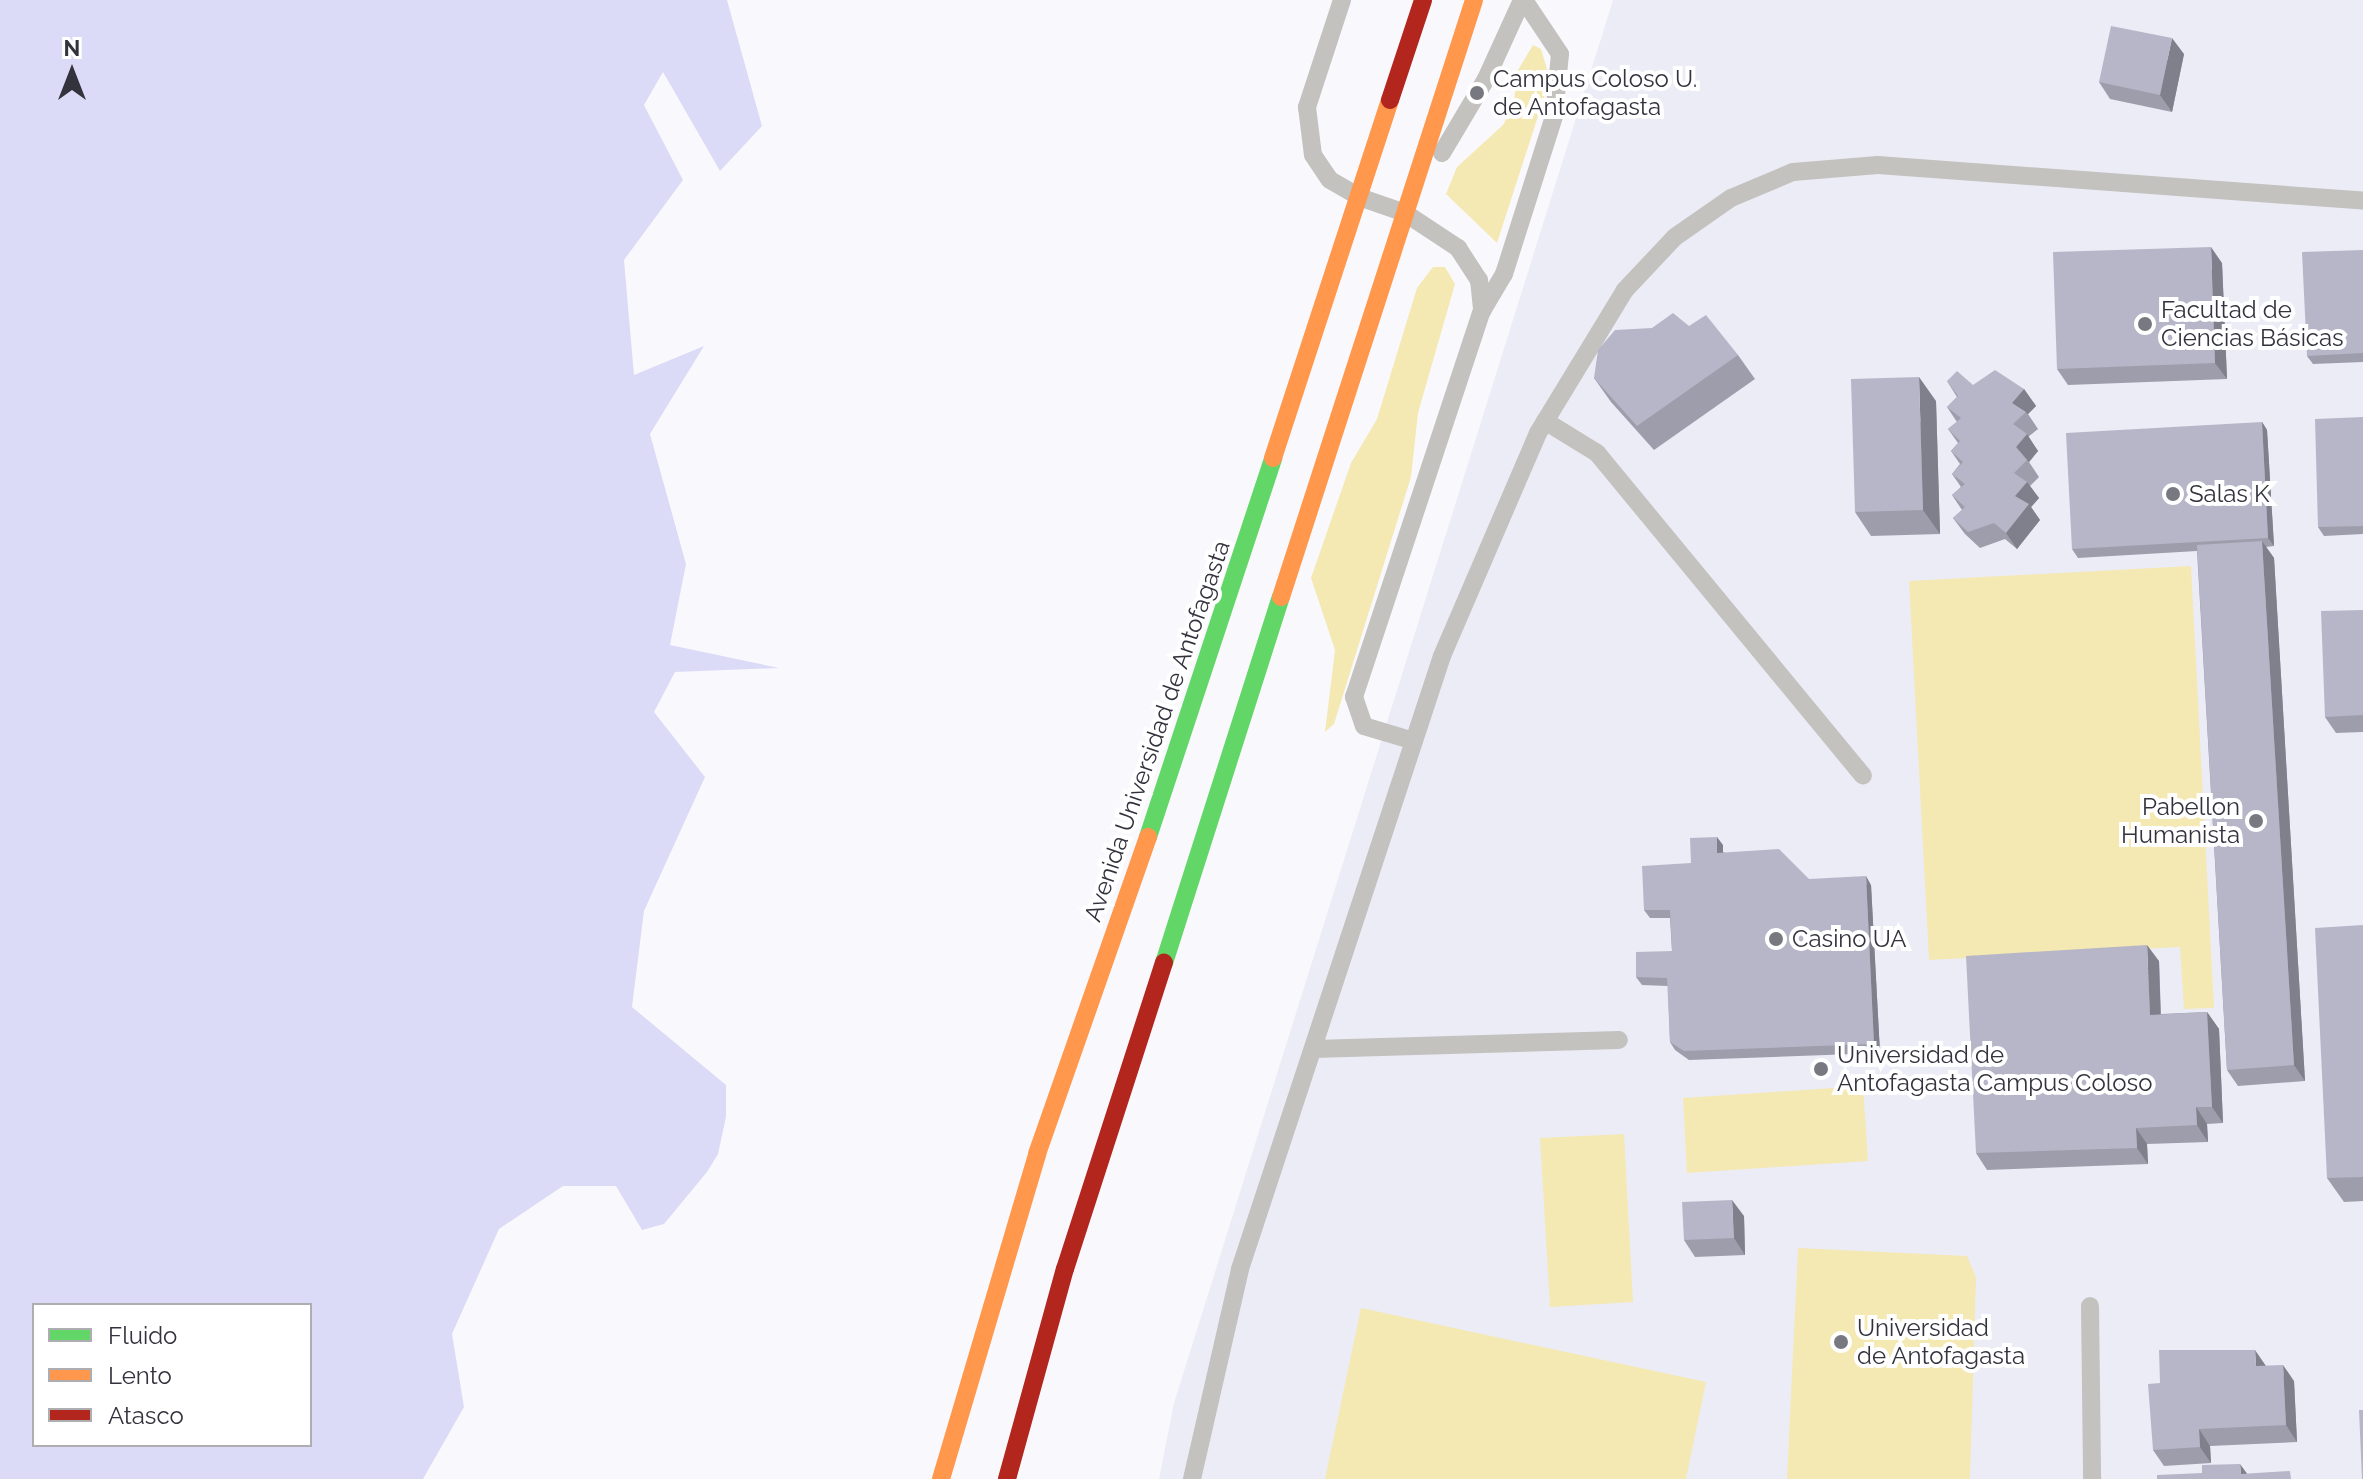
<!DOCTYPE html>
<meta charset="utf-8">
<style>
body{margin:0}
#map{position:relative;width:2363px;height:1479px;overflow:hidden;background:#f9f9fd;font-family:Raleway,sans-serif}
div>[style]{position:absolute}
.built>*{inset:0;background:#ececf6}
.green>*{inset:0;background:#f4e8b3}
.water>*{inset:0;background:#dbdbf7}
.lane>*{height:18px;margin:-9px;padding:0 9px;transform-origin:9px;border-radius:9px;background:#c3c2bf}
.fast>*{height:18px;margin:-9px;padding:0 9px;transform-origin:9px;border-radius:9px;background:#63d668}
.slow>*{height:18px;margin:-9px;padding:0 9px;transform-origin:9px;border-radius:9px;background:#ff974d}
.jam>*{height:18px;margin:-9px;padding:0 9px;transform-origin:9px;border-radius:9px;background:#b3261e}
.wall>*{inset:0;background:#9d9dac}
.shaded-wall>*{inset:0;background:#807f8c}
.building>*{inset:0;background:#b7b6c8}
.dots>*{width:22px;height:22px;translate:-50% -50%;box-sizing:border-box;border:4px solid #fff;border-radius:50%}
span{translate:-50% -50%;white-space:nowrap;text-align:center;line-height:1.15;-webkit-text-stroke:8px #fff;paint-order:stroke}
.poi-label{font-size:24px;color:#33333e}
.left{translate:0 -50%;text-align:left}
.right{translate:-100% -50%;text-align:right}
.street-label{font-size:24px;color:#33333e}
.legend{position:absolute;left:32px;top:1303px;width:280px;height:144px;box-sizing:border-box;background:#fff;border:2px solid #adadb2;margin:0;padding:10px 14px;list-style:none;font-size:24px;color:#33333e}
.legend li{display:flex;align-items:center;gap:16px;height:40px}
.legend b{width:40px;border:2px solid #adadb2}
.north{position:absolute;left:32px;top:32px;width:80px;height:80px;-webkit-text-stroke:6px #fff;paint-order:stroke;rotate:0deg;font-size:22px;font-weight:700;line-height:32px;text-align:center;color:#33333e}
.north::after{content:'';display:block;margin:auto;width:28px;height:36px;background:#33333e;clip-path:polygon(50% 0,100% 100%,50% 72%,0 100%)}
</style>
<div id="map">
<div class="built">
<div style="clip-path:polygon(1613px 0,2363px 0,2363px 1479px,1159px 1479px,1174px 1403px)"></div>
</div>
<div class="green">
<div style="clip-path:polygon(1533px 45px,1541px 49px,1550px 79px,1497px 243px,1446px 194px,1457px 167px,1503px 125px,1513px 107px,1518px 70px)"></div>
<div style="clip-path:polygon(1433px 267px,1445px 267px,1455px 284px,1418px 413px,1411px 477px,1334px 724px,1325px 732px,1335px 650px,1311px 578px,1351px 463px,1377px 419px,1417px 288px)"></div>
<div style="clip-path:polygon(2191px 566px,2214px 1008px,2184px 1009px,2180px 947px,1929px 960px,1909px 581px)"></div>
<div style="clip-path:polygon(1863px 1086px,1868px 1161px,1687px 1173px,1683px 1098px)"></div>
<div style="clip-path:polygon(1624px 1134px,1633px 1302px,1550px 1307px,1540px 1138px)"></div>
<div style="clip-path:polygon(1798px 1248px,1967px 1256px,1976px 1277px,1970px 1479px,1787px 1479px)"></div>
<div style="clip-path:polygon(1361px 1308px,1706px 1382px,1686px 1479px,1325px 1479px)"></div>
</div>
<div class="water">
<div style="clip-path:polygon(evenodd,0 0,727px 0,762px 126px,720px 171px,663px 72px,644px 105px,683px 180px,624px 260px,634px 375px,704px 346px,650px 434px,686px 564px,670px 645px,779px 668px,675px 672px,654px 712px,705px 777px,644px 911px,632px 1007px,726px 1085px,726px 1117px,718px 1154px,707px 1172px,664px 1224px,642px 1230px,616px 1186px,563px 1186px,499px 1229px,452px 1334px,464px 1407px,423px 1479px,0 1479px,0 0,310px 1305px,310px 1445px,34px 1445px,34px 1305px,310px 1305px)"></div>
</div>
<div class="lane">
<div style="left:1342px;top:0;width:113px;rotate:108.1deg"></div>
<div style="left:1307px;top:107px;width:48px;rotate:82.9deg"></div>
<div style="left:1313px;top:155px;width:30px;rotate:56deg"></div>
<div style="left:1330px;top:180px;width:34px;rotate:30deg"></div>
<div style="left:1359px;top:197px;width:49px;rotate:19.2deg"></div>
<div style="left:1405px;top:213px;width:64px;rotate:33.4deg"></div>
<div style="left:1458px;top:248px;width:38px;rotate:57deg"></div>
<div style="left:1479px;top:280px;width:31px;rotate:84deg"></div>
<div style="left:1442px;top:153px;width:86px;rotate:-59.3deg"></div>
<div style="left:1486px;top:79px;width:87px;rotate:-65.5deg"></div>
<div style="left:1545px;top:421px;width:61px;rotate:31.6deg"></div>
<div style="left:1597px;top:453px;width:418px;rotate:50.5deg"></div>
<div style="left:1414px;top:741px;width:52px;rotate:-163.3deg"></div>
<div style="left:1364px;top:726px;width:31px;rotate:-109deg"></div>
<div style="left:1354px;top:697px;width:407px;rotate:-71.7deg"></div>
<div style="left:1482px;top:311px;width:43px;rotate:-59.3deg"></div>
<div style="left:1504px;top:274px;width:166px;rotate:-72.4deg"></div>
<div style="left:1554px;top:116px;width:62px;rotate:-84.5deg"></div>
<div style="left:1560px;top:54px;width:65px;rotate:-123.7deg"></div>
<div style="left:1314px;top:1049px;width:305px;rotate:-1.7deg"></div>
<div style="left:2090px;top:1306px;width:173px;rotate:89.3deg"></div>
<div style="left:1192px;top:1479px;width:215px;rotate:-77.1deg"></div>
<div style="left:1240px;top:1269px;width:645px;rotate:-71.76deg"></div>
<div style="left:1442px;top:656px;width:243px;rotate:-66.7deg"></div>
<div style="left:1538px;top:433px;width:167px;rotate:-58.7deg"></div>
<div style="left:1625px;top:290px;width:73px;rotate:-46.7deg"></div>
<div style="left:1675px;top:237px;width:68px;rotate:-34.9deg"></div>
<div style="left:1731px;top:198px;width:67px;rotate:-22.8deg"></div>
<div style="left:1793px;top:172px;width:85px;rotate:-4.7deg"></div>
<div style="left:1878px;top:165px;width:486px;rotate:4.2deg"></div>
</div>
<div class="fast">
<div style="left:1148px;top:837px;width:399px;rotate:-71.7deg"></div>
<div style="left:1164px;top:963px;width:384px;rotate:-72.3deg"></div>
</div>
<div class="slow">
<div style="left:1273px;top:458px;width:377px;rotate:-71.9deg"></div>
<div style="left:1281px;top:597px;width:627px;rotate:-72.08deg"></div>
<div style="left:941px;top:1479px;width:339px;rotate:-73.5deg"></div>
<div style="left:1037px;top:1154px;width:336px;rotate:-70.7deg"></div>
</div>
<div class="jam">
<div style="left:1390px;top:100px;width:105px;rotate:-71.7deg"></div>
<div style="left:1007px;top:1479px;width:218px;rotate:-74.6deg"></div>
<div style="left:1065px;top:1269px;width:322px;rotate:-72.1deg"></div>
</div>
<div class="wall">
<div style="clip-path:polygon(2184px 54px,2172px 112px,2110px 99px,2099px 82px)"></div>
<div style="clip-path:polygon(2363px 250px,2363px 362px,2313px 364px,2307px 356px)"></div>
<div style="clip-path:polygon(2222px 263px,2227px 379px,2068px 385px,2057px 369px)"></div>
<div style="clip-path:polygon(1689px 326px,1738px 355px,1755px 379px,1654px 450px,1611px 402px,1594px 378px)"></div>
<div style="clip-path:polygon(1947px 381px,1973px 385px,2024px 389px,2036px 406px,2028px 414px,2038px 429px,2028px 437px,2038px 451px,2029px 462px,2039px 477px,2030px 486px,2039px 498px,2031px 507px,2040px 520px,2017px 549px,2005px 539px,1980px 548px,1965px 534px,1953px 518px,1962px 510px,1952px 495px,1961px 487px,1952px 474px,1960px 464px,1951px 451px,1958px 443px,1948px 429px,1957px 422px,1947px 407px,1957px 397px)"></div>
<div style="clip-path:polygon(1936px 401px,1940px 534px,1871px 536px,1855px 512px)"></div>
<div style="clip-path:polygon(2363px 417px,2363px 534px,2324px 536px,2318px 527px)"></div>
<div style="clip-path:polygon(2262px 422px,2267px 430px,2274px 546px,2266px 547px,2274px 558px,2305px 1081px,2238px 1086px,2227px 1070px,2197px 551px,2078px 558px,2072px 549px)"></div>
<div style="clip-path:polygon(2363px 610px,2363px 732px,2336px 733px,2325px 717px)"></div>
<div style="clip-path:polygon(1723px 845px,1723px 852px,1809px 879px,1871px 885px,1880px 1053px,1689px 1060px,1675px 1050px,1670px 1042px,1668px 986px,1642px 985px,1636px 977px,1672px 951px,1670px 918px,1650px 918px,1644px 910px,1691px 863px)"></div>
<div style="clip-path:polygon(2363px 925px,2363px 1201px,2344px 1202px,2327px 1178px)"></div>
<div style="clip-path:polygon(2159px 961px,2161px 1014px,2207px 1012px,2219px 1029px,2223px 1123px,2207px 1124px,2208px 1142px,2147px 1144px,2148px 1164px,1987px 1170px,1976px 1153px)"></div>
<div style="clip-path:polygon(1744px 1216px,1745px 1255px,1695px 1257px,1684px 1240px)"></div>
<div style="clip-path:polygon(2266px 1366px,2294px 1381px,2297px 1442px,2210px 1446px,2211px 1463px,2164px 1466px,2153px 1450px)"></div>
</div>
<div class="shaded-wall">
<div style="clip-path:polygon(2172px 38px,2184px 54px,2172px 112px,2160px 95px)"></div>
<div style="clip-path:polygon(2211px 247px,2222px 263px,2227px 379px,2215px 363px)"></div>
<div style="clip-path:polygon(1919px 377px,1936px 401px,1940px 534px,1923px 510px)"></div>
<div style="clip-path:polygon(2024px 389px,2036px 406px,2028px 414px,2012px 403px)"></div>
<div style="clip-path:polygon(2262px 422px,2267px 430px,2274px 546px,2268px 538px)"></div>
<div style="clip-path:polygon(2027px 434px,2038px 451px,2029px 462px,2016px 447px)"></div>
<div style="clip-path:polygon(2027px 482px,2039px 498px,2031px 507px,2040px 520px,2017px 549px,2006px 533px,2015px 496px)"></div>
<div style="clip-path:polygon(2262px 541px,2274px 558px,2305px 1081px,2294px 1065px)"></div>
<div style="clip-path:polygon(1717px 837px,1723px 845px,1723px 861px,1717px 853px)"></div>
<div style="clip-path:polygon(1866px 876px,1871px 885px,1880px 1053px,1874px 1044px)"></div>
<div style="clip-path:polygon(2147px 945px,2159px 961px,2161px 1031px,2150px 1015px)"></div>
<div style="clip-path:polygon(2207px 1012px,2219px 1029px,2223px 1123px,2212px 1107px)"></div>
<div style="clip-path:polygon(2196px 1107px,2207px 1124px,2208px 1142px,2197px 1125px)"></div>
<div style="clip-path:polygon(2136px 1128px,2147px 1144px,2148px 1164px,2137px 1148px)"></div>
<div style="clip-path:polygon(1732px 1200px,1744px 1216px,1745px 1255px,1734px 1238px)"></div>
<div style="clip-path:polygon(2255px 1350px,2266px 1366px,2256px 1366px)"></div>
<div style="clip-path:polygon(2283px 1365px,2294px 1381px,2297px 1442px,2286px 1425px)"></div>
<div style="clip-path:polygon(2199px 1429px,2210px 1446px,2211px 1463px,2200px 1447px)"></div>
<div style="clip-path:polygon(2240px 1464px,2251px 1479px,2241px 1474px)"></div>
</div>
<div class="building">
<div style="clip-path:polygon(2111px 26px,2172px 38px,2160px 95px,2099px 82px)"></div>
<div style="clip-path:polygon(2211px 247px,2215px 363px,2057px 369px,2053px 252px)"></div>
<div style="clip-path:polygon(2363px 250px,2363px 353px,2307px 356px,2302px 252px)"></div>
<div style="clip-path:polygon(1673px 313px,1689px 326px,1706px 315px,1738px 355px,1637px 426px,1594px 378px,1598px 350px,1615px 330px,1652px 328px)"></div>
<div style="clip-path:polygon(1995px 370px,2024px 389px,2012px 403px,2026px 412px,2013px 424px,2027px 434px,2016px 447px,2027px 460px,2014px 473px,2027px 482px,2015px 496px,2029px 504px,2006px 533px,1994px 523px,1968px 532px,1953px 518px,1965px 507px,1952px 495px,1965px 484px,1952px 474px,1963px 462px,1951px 451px,1960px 441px,1948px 429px,1961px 418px,1947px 407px,1958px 396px,1947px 381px,1957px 371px,1973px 385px)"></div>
<div style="clip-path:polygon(1919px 377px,1923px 510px,1855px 512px,1851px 379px)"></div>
<div style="clip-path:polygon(2363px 417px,2363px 526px,2318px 527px,2315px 419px)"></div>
<div style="clip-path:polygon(2262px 422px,2268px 538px,2072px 549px,2066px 433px)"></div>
<div style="clip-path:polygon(2262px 541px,2294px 1065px,2227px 1070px,2197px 545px)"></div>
<div style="clip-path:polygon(2363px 610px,2363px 715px,2325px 717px,2321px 611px)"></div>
<div style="clip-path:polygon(1717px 837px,1717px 853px,1779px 849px,1809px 879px,1866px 876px,1874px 1044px,1684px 1051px,1670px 1042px,1667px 978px,1636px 977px,1636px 952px,1672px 951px,1670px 910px,1644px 910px,1642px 866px,1691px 863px,1690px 838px)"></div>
<div style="clip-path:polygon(2363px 925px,2363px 1177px,2327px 1178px,2315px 928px)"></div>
<div style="clip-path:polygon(2147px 945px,2150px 1015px,2207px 1012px,2212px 1107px,2196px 1107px,2197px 1125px,2136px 1128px,2137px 1148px,1976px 1153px,1966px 956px)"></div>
<div style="clip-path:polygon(1732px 1200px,1734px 1238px,1684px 1240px,1682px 1202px)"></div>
<div style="clip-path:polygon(2159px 1350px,2255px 1350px,2256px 1366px,2283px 1365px,2286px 1425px,2199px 1429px,2200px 1447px,2153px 1450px,2148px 1384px,2160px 1383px)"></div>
<div style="clip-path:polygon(2359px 1410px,2363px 1410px,2363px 1479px,2362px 1479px)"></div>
<div style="clip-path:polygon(2240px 1464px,2241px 1474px,2290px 1471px,2291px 1479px,2157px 1479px,2157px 1475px,2202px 1473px,2202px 1465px)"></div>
</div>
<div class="dots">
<div style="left:1477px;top:93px;background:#787881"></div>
<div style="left:2145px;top:324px;background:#787881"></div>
<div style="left:2173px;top:494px;background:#787881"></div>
<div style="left:2256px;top:821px;background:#787881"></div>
<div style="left:1776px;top:939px;background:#787881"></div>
<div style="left:1821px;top:1069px;background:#787881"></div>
<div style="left:1841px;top:1342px;background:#787881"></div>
</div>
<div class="poi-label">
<span class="left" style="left:1493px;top:93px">Campus Coloso U.<br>de Antofagasta</span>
<span class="left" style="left:2161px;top:324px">Facultad de<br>Ciencias Básicas</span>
<span class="left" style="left:2189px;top:494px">Salas K</span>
<span class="right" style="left:2240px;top:821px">Pabellon<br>Humanista</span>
<span class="left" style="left:1792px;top:939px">Casino UA</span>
<span class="left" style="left:1837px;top:1069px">Universidad de<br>Antofagasta Campus Coloso</span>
<span class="left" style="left:1857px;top:1342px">Universidad<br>de Antofagasta</span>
</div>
<div class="street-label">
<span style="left:1157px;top:731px;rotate:-71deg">Avenida Universidad de Antofagasta</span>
</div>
<ul class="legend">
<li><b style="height:10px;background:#63d668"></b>Fluido</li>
<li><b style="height:10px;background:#ff974d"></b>Lento</li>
<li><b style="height:10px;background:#b3261e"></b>Atasco</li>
</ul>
<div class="north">N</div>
</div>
